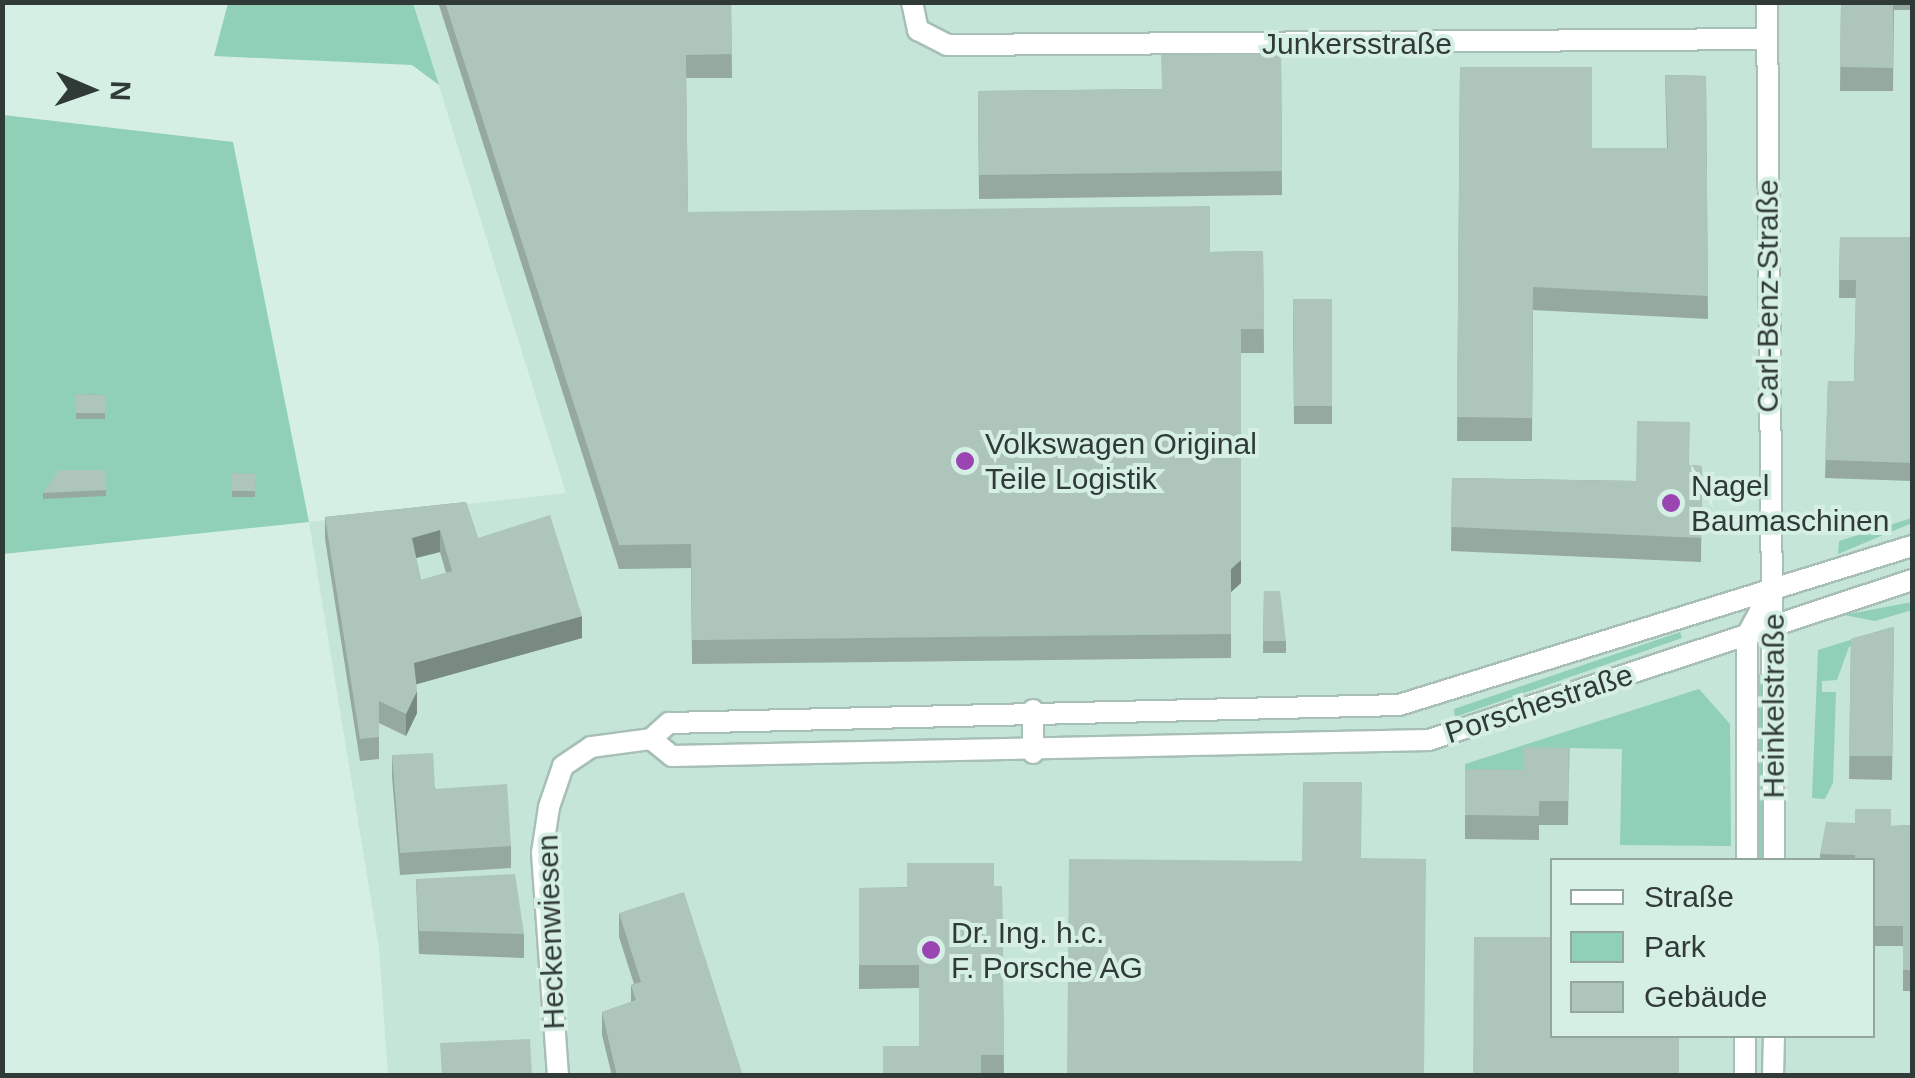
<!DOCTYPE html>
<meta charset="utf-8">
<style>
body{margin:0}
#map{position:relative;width:1915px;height:1078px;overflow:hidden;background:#d6efe4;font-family:Helvetica,sans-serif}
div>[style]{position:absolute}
.built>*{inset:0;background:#c4e5d7}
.green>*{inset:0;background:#90d0b7}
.roads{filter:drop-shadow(2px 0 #a7bfb5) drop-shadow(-2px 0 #a7bfb5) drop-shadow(0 2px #a7bfb5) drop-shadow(0 -2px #a7bfb5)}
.street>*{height:20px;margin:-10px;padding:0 10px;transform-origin:10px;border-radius:10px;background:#fff}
.wall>*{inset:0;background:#95a9a1}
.shaded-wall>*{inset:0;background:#798a83}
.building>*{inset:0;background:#adc5bb}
.dots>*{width:28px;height:28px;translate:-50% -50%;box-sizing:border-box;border:5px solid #d6efe4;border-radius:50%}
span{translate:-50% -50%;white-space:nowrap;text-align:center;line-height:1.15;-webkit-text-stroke:8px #d6efe4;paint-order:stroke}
.street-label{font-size:30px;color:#303a36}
.poi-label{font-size:30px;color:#303a36}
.left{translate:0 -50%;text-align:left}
.frame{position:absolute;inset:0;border:5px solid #303a36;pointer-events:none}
.legend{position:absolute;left:1550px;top:858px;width:325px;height:180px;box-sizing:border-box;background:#d6efe4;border:2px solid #94a79e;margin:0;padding:12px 18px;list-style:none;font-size:30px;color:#303a36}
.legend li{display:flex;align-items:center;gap:20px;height:50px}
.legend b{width:50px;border:2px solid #94a79e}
.north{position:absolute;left:40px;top:40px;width:100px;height:100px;-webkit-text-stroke:8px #d6efe4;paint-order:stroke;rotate:92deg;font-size:28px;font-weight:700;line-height:40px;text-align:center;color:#303a36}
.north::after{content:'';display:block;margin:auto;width:35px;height:45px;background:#303a36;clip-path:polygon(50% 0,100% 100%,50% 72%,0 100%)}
</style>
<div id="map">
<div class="built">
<div style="clip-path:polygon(evenodd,413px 3px,1912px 3px,1912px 1075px,388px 1075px,379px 948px,309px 522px,566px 493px,413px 3px,1552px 860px,1872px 860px,1872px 1036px,1552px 1036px,1552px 860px)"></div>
</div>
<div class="green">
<div style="clip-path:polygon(228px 3px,413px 3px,439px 85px,412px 65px,214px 56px)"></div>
<div style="clip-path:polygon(3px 115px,233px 142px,309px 522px,3px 554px)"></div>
<div style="clip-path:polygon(1912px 518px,1912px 523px,1838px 554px,1839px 541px)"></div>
<div style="clip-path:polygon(1912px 602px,1912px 610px,1875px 621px,1844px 615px)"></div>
<div style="clip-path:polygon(1892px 627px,1849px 647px,1837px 680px,1822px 681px,1822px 692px,1836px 692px,1833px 783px,1825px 799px,1812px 798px,1818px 650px)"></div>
<div style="clip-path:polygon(1680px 632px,1682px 638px,1455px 717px,1454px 709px)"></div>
<div style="clip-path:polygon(1764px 673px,1763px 860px,1757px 860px,1757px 674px)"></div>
<div style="clip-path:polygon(1699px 689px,1730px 724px,1731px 846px,1620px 845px,1622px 749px,1570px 748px,1569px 772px,1525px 771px,1465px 792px,1465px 764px)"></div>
</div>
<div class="roads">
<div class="street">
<div style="left:912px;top:2px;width:29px;rotate:78deg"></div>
<div style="left:918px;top:30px;width:33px;rotate:27deg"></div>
<div style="left:947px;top:45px;width:819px;rotate:-0.42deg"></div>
<div style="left:1767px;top:2px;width:858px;rotate:89.53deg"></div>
<div style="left:651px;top:739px;width:27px;rotate:39deg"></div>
<div style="left:672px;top:756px;width:757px;rotate:-1.21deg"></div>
<div style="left:1429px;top:740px;width:509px;rotate:-18.33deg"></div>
<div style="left:651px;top:739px;width:24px;rotate:-42deg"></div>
<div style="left:669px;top:723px;width:730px;rotate:-1.41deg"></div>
<div style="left:1399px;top:705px;width:537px;rotate:-17.22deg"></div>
<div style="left:1033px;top:753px;width:43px;rotate:-90deg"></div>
<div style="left:1747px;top:860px;width:225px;rotate:-90deg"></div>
<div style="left:1747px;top:635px;width:50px;rotate:-61.4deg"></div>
<div style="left:558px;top:1076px;width:224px;rotate:-94.1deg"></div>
<div style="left:542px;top:853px;width:47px;rotate:-81.3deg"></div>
<div style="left:549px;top:807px;width:43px;rotate:-71.1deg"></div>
<div style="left:563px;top:766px;width:34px;rotate:-34deg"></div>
<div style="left:591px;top:747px;width:61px;rotate:-7.6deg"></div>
<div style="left:1745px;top:1076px;width:40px;rotate:-90deg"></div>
<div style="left:1773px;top:1076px;width:40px;rotate:-88.6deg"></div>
</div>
</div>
<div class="wall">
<div style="clip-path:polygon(438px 2px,731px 2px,732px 78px,686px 78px,688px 212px,1210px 252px,1263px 251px,1264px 353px,1241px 353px,1241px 583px,1231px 592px,1231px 658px,692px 664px,691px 568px,619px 569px)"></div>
<div style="clip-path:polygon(1841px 2px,1912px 2px,1912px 10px,1894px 10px,1893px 91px,1840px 91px)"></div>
<div style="clip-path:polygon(1281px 54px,1282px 195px,979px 199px,978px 91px,1161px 89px)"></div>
<div style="clip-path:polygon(1460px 67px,1592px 148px,1667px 148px,1665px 75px,1706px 76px,1708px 319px,1533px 310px,1532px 441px,1457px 441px)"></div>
<div style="clip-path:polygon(1840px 237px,1912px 237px,1912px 481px,1825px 478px,1828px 381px,1854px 381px,1856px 298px,1839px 298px)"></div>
<div style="clip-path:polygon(1332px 299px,1332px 424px,1294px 424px,1293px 300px)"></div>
<div style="clip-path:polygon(76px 394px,105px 395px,105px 419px,76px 419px)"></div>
<div style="clip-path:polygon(1689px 465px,1702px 466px,1701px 562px,1451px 551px,1452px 478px,1636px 481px)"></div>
<div style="clip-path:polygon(106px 470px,106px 496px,43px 499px,43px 493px)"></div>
<div style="clip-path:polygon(232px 473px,255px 474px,255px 497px,232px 497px)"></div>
<div style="clip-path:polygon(evenodd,466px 502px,478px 538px,582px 638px,416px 684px,417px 713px,406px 736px,379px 723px,379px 759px,360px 761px,325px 539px,325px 517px,466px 502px,440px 552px,446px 573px,421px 580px,416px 558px,440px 552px)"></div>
<div style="clip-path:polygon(1264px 591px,1286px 641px,1286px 653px,1263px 653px)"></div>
<div style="clip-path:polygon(1894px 627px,1892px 780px,1849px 779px,1851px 639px)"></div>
<div style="clip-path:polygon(1569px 748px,1568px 825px,1539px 825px,1539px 840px,1465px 839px,1465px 769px,1524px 770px)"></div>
<div style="clip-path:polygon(392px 755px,511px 846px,511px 868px,400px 875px,392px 777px)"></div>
<div style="clip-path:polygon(1912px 825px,1912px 991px,1903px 991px,1903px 946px,1872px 946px,1872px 860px,1820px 860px,1820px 854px,1891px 826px)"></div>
<div style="clip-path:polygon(416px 879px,524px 934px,524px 958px,419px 954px)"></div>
<div style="clip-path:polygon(1002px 886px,1004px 1076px,883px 1076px,919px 1046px,919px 988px,859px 989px,859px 888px)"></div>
<div style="clip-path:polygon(619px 913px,743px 1076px,612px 1076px,602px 1035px,602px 1012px,631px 1002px,631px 985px,634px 984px,619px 937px)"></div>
</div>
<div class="shaded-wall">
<div style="clip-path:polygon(440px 530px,440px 552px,412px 559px,412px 538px)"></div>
<div style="clip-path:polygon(1241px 560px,1241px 583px,1231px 592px,1231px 569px)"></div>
<div style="clip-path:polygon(582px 616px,582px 638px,414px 685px,414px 663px)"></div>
<div style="clip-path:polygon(417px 691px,417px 713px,406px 736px,406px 714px)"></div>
</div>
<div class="building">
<div style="clip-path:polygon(445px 2px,731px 2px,732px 54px,686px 55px,688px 212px,1210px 206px,1210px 252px,1263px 251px,1264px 329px,1241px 329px,1241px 560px,1231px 569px,1231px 634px,692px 640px,691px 544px,619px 545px)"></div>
<div style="clip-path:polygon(1841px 2px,1893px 2px,1893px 68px,1840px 67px)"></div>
<div style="clip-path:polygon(1281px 54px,1282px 171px,979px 175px,978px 91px,1162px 89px,1161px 55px)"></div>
<div style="clip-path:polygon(1460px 67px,1592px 67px,1592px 148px,1668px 148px,1665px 75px,1706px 76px,1708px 296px,1533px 287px,1532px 418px,1457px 417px)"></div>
<div style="clip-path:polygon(1840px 237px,1912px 237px,1912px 463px,1825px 460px,1828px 381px,1854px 381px,1856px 280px,1839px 280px)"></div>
<div style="clip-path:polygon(1293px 299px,1332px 299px,1332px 406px,1294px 406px)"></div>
<div style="clip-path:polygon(76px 394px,105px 395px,105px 413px,76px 413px)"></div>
<div style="clip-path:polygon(1637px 421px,1690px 422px,1689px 465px,1702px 466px,1701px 538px,1451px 527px,1452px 478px,1636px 481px)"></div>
<div style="clip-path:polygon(59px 470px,106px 470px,106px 490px,43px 493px)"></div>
<div style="clip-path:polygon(232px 473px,255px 474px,255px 491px,232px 491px)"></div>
<div style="clip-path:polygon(evenodd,466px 502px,478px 538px,550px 515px,582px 616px,414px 663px,417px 691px,406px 714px,379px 701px,379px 737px,360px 739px,325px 517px,466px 502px,440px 530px,452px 571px,421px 580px,412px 538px,440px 530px)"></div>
<div style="clip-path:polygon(1264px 591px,1280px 591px,1286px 641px,1263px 641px)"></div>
<div style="clip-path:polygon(1894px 627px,1892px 756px,1849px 756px,1851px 639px)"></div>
<div style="clip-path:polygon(1524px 747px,1569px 748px,1568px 801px,1539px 801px,1539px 816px,1465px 815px,1465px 769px,1524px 770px)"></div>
<div style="clip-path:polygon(433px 753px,435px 789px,507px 784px,511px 846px,400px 853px,392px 755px)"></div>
<div style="clip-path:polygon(1303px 782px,1362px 782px,1361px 858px,1426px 859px,1424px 1076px,1067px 1076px,1069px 859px,1302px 861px)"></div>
<div style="clip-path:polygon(1855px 809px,1891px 809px,1891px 826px,1912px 825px,1912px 970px,1903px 970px,1903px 926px,1872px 926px,1872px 860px,1855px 860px,1855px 855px,1820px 854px,1826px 822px,1855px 823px)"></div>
<div style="clip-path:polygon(907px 863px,994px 863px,994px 886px,1002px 886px,1004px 1055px,981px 1055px,981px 1076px,883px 1076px,883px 1046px,919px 1046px,919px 965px,859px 965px,859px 888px,907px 888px)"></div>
<div style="clip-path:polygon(515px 874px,524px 934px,419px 931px,416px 879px)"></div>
<div style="clip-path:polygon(684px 892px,743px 1076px,617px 1076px,602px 1012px,636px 1000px,631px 985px,641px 982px,619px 913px)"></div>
<div style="clip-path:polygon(1474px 937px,1552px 937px,1552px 1036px,1679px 1036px,1679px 1076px,1473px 1076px)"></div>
<div style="clip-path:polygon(530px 1039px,532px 1076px,442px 1076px,440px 1043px)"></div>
</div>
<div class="dots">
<div style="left:965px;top:461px;background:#9b45b3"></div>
<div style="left:1671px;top:503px;background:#9b45b3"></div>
<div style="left:931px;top:950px;background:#9b45b3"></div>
</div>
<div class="street-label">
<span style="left:1357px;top:44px">Junkersstraße</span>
<span style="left:1768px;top:296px;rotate:-90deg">Carl-Benz-Straße</span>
<span style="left:1539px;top:704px;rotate:-18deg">Porschestraße</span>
<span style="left:1774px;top:706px;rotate:-90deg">Heinkelstraße</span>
<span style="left:551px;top:932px;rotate:-92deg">Heckenwiesen</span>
</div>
<div class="poi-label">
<span class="left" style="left:985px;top:461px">Volkswagen Original<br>Teile Logistik</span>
<span class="left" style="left:1691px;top:503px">Nagel<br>Baumaschinen</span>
<span class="left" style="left:951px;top:950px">Dr. Ing. h.c.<br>F. Porsche AG</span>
</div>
<div class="frame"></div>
<ul class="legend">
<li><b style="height:12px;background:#fff"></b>Straße</li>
<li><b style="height:28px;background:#90d0b7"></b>Park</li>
<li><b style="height:28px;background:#adc5bb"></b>Gebäude</li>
</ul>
<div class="north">N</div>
</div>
